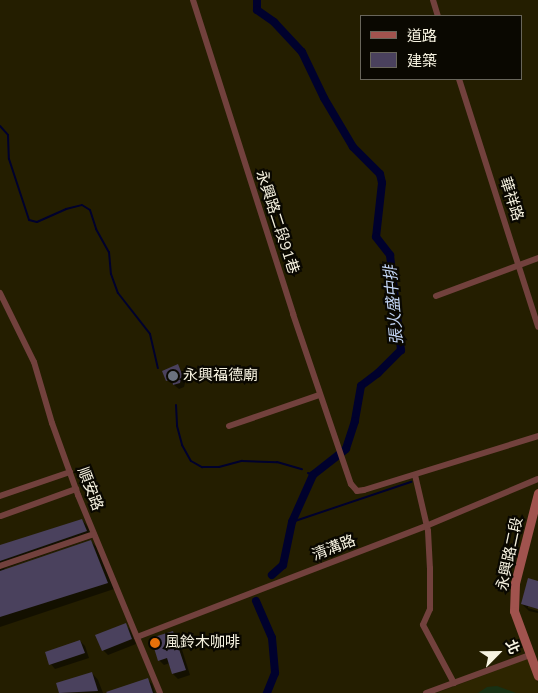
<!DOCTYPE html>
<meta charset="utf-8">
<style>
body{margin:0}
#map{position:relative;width:538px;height:693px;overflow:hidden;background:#241e00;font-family:"Nunito Sans","Noto Sans TC",sans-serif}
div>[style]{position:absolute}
.built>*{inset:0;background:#2d2500}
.green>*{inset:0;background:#183114}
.shadow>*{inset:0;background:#0007}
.stream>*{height:2px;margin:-1px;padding:0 1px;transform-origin:1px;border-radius:1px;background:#00012d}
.canal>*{height:8px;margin:-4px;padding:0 4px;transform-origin:4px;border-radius:4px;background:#00012d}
.building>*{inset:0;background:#4a415d}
.street>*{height:6px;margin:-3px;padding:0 3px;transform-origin:3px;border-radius:3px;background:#72413d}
.secondary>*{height:9px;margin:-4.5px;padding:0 4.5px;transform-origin:4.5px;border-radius:4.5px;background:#a1534e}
.dots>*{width:14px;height:14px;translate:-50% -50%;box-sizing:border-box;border:2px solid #0a0801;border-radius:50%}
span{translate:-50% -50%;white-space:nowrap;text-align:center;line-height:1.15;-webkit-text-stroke:4.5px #0a0801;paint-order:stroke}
.street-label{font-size:15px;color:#f7f3e1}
.poi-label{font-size:15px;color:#f7f3e1}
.left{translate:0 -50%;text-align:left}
.water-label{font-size:16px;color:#c2d4f4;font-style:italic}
.legend{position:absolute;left:360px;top:15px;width:162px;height:65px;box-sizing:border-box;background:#0a0801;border:1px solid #69665b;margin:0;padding:6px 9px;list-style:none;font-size:15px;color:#f7f3e1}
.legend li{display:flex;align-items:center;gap:10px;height:25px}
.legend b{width:25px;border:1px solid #69665b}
.north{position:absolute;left:473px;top:628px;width:50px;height:50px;-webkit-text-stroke:4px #0a0801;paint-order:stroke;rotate:67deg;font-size:14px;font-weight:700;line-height:20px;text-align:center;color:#f7f3e1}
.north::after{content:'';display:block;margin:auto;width:18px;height:22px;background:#f7f3e1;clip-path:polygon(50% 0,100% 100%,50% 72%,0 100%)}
</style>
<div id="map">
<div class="built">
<div style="clip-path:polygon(528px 658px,538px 683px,538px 693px,437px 693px)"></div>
</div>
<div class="green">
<div style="clip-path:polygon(497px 686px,516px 693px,478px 693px,487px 687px)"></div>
</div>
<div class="shadow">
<div style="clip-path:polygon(177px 365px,186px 379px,184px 387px,179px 389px,168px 380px)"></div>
<div style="clip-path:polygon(82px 520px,88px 527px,92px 538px,5px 568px,3px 572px,91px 542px,98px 548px,114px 589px,0 627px,0 546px)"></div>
<div style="clip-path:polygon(538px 583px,538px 608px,528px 605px,528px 608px,538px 611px,538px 613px,529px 611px,522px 604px)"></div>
<div style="clip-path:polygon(125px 625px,130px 630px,136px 644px,108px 655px,103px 650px)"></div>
<div style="clip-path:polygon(173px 632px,178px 637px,190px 675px,178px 679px,173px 674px,170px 663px,164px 665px,159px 660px)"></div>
<div style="clip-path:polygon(80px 641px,85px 646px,89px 658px,55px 669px,51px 664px)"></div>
<div style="clip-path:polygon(92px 673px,98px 680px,103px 693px,60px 693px,57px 684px)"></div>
<div style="clip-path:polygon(148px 680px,152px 684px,155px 693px,117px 693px)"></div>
</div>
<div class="stream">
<div style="left:0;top:126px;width:12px;rotate:48deg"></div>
<div style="left:8px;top:135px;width:24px;rotate:88deg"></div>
<div style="left:9px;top:159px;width:64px;rotate:71.8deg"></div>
<div style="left:29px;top:220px;width:8px;rotate:14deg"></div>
<div style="left:37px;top:222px;width:32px;rotate:-24deg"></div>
<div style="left:66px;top:209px;width:16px;rotate:-14deg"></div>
<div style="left:82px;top:205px;width:9px;rotate:32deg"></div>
<div style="left:90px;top:210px;width:20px;rotate:72deg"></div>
<div style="left:96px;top:229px;width:26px;rotate:61deg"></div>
<div style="left:109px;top:252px;width:22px;rotate:85deg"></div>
<div style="left:111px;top:274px;width:20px;rotate:70deg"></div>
<div style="left:118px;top:293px;width:52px;rotate:52deg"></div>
<div style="left:150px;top:334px;width:35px;rotate:77deg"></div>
<div style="left:176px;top:405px;width:21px;rotate:87deg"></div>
<div style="left:177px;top:426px;width:20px;rotate:75deg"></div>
<div style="left:182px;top:445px;width:18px;rotate:61deg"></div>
<div style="left:191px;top:461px;width:13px;rotate:29deg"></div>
<div style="left:202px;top:467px;width:17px"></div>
<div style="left:219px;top:467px;width:24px;rotate:-15deg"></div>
<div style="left:242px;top:461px;width:35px;rotate:2deg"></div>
<div style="left:277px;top:462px;width:26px;rotate:16deg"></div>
<div style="left:308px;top:473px;width:5px;rotate:22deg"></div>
<div style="left:292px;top:522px;width:126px;rotate:-18.6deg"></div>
</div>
<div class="canal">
<div style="left:257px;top:0;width:10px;rotate:90deg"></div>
<div style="left:257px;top:10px;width:21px;rotate:35deg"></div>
<div style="left:274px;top:22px;width:41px;rotate:47deg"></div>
<div style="left:302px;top:52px;width:51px;rotate:64.4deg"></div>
<div style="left:324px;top:98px;width:57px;rotate:59.4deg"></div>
<div style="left:353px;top:147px;width:38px;rotate:45deg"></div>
<div style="left:380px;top:174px;width:9px;rotate:77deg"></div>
<div style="left:382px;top:183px;width:54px;rotate:96.3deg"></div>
<div style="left:376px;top:237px;width:23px;rotate:52deg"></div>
<div style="left:390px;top:255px;width:96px;rotate:83.4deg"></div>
<div style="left:401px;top:350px;width:33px;rotate:135deg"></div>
<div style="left:378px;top:373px;width:21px;rotate:143deg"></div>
<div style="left:361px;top:386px;width:36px;rotate:100deg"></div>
<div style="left:355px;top:421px;width:29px;rotate:108deg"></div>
<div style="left:346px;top:449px;width:42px;rotate:141.8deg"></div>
<div style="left:313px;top:475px;width:51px;rotate:114.1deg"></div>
<div style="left:292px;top:522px;width:44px;rotate:101.8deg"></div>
<div style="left:283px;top:565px;width:15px;rotate:138deg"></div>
<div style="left:256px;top:601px;width:40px;rotate:66.6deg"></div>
<div style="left:272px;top:638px;width:35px;rotate:85deg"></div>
<div style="left:275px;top:673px;width:22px;rotate:112deg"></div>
</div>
<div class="building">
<div style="clip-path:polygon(178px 364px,182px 374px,180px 383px,173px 385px,172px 379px,166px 381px,162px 371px)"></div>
<div style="clip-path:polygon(82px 519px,87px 531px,0 561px,0 545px)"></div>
<div style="clip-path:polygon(91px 540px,108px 583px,0 617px,0 571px)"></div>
<div style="clip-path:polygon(528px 578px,538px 581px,538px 609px,521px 604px)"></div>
<div style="clip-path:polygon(126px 623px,132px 639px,102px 651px,95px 635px)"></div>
<div style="clip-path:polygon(173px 631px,186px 670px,172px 674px,167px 658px,158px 661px,151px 638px)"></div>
<div style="clip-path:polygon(80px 640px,85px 653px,49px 665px,45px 652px)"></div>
<div style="clip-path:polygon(92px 672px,98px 691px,59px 693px,56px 683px)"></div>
<div style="clip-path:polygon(148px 678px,153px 693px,107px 693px,106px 692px)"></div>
</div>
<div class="street">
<div style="left:193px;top:0;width:330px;rotate:72.3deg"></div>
<div style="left:293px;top:314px;width:180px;rotate:71.2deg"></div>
<div style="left:351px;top:484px;width:9px;rotate:49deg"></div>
<div style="left:357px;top:491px;width:7px;rotate:-8deg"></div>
<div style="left:364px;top:490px;width:182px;rotate:-17.2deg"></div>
<div style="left:433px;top:0;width:17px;rotate:73deg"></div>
<div style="left:459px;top:79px;width:260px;rotate:72.3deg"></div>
<div style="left:0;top:293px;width:77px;rotate:63.8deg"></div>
<div style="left:34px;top:362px;width:64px;rotate:73.6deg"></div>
<div style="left:52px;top:423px;width:77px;rotate:70.1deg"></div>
<div style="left:78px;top:495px;width:214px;rotate:67.5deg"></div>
<div style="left:436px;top:296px;width:109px;rotate:-20.4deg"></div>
<div style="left:229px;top:426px;width:95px;rotate:-19deg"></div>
<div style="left:415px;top:475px;width:57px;rotate:76.9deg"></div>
<div style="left:428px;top:531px;width:37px;rotate:87deg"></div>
<div style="left:430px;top:568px;width:41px;rotate:90deg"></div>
<div style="left:430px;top:609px;width:17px;rotate:114deg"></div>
<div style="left:423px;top:625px;width:66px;rotate:61.9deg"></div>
<div style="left:0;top:496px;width:74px;rotate:-18.9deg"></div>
<div style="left:1px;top:516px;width:80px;rotate:-19.8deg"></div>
<div style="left:0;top:566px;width:99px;rotate:-18.8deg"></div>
<div style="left:137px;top:637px;width:310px;rotate:-21deg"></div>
<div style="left:426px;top:526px;width:121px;rotate:-22.8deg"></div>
<div style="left:426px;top:693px;width:111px;rotate:-20.1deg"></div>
</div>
<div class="secondary">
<div style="left:538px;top:493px;width:93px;rotate:104.3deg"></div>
<div style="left:515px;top:583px;width:28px;rotate:92deg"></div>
<div style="left:514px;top:611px;width:69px;rotate:69.7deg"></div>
</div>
<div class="dots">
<div style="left:173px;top:376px;background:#6b7280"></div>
<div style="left:155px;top:643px;background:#e8710a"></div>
</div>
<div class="street-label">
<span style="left:511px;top:199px;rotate:72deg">華祥路</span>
<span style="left:277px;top:222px;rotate:72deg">永興路二段91巷</span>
<span style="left:90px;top:489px;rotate:69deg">順安路</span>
<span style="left:334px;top:548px;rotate:-21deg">清溝路</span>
<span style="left:510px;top:554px;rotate:-78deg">永興路二段</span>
</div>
<div class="poi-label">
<span class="left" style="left:183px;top:376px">永興福德廟</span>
<span class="left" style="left:165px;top:643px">風鈴木咖啡</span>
</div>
<div class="water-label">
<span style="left:394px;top:305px;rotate:-95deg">張火盛中排</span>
</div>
<ul class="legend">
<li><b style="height:6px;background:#a1534e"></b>道路</li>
<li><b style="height:14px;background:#4a415d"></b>建築</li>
</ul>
<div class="north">北</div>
</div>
